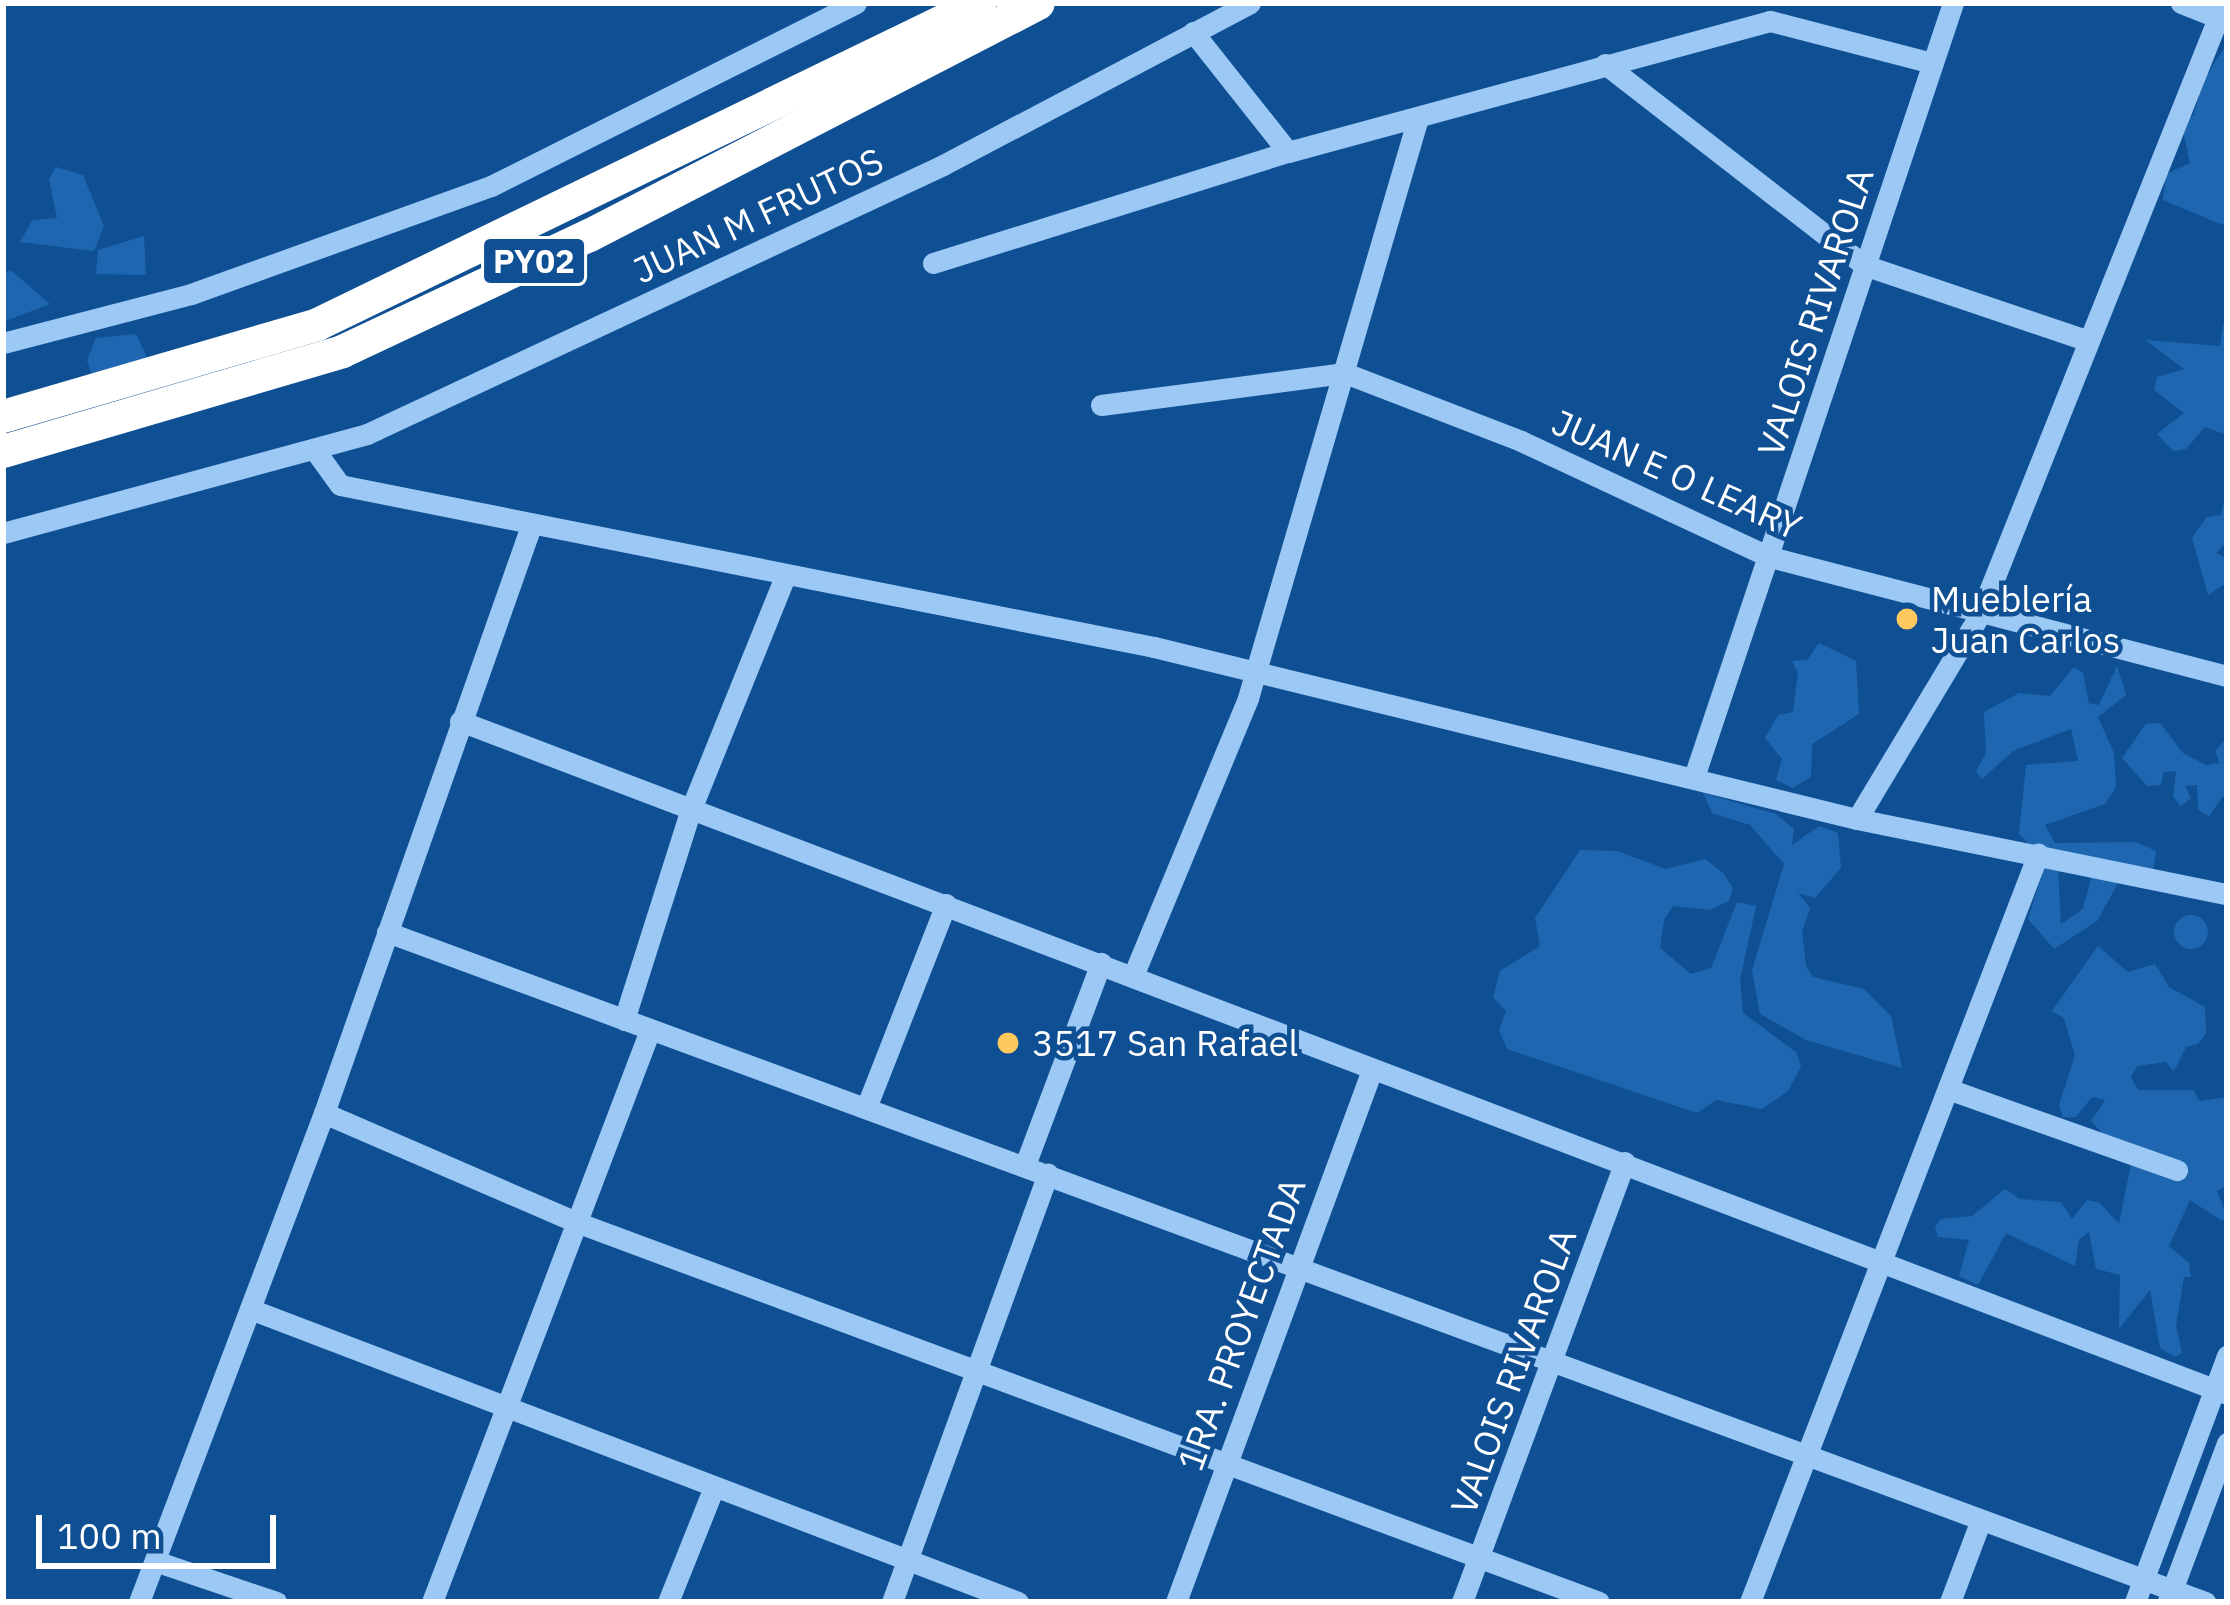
<!DOCTYPE html>
<meta charset="utf-8">
<style>
body{margin:0}
#map{position:relative;width:2230px;height:1605px;overflow:hidden;background:#0f4f93;font-family:"IBM Plex Sans",sans-serif}
div>[style]{position:absolute}
.green>*{inset:0;background:#1e67b0}
.round{border-radius:50%}
.minor>*{height:21px;margin:-10.5px;padding:0 10.5px;transform-origin:10.5px;border-radius:10.5px;background:#9bc8f4}
.highway>*{height:33px;margin:-16.5px;padding:0 16.5px;transform-origin:16.5px;border-radius:16.5px;background:#fff}
.dots>*{width:33px;height:33px;translate:-50% -50%;box-sizing:border-box;border:6px solid #0f4f93;border-radius:50%}
span{translate:-50% -50%;white-space:nowrap;text-align:center;line-height:1.15;-webkit-text-stroke:9px #0f4f93;paint-order:stroke}
.shield-label span{padding:3px 9px;background:#0f4f93;border:3px solid;border-radius:9px;-webkit-text-stroke-width:0}
.shield-label{font-size:33px;color:#fff;font-weight:700}
.street-label{font-size:36px;color:#fff}
.poi-label{font-size:36px;color:#fff}
.left{translate:0 -50%;text-align:left}
.frame{position:absolute;inset:0;border:6px solid #fff;pointer-events:none}
.scale{position:absolute;left:36px;top:1515px;width:240px;height:54px;box-sizing:border-box;border:6px solid #fff;border-top:0;padding-left:15px;font-size:36px;line-height:42px;white-space:nowrap;color:#fff;-webkit-text-stroke:9px #0f4f93;paint-order:stroke}
</style>
<div id="map">
<div class="green">
<div style="clip-path:polygon(2227px 44px,2227px 224px,2220px 224px,2163px 200px,2166px 174px,2190px 163px,2181px 121px,2194px 115px,2203px 80px)"></div>
<div style="clip-path:polygon(56px 167px,83px 175px,104px 226px,94px 251px,20px 242px,32px 220px,57px 218px,49px 179px)"></div>
<div style="clip-path:polygon(144px 236px,146px 275px,96px 274px,98px 250px)"></div>
<div style="clip-path:polygon(12px 271px,50px 304px,3px 322px,3px 272px)"></div>
<div style="clip-path:polygon(2227px 303px,2227px 435px,2205px 427px,2186px 449px,2173px 451px,2157px 434px,2184px 413px,2154px 390px,2157px 377px,2184px 369px,2145px 340px,2220px 346px)"></div>
<div style="clip-path:polygon(136px 334px,148px 359px,95px 385px,87px 360px,96px 338px)"></div>
<div style="clip-path:polygon(2227px 488px,2227px 541px,2216px 553px,2227px 559px,2227px 583px,2208px 595px,2192px 538px,2207px 517px,2221px 515px)"></div>
<div style="clip-path:polygon(1819px 643px,1856px 661px,1859px 714px,1812px 744px,1811px 777px,1793px 788px,1776px 780px,1782px 759px,1765px 738px,1778px 715px,1793px 712px,1798px 673px,1792px 661px,1807px 660px)"></div>
<div style="clip-path:polygon(2117px 666px,2126px 695px,2098px 717px,2114px 753px,2116px 787px,2105px 804px,2045px 825px,2055px 843px,2136px 842px,2156px 851px,2153px 871px,2033px 848px,2019px 834px,2026px 765px,2078px 761px,2071px 729px,2013px 751px,1982px 779px,1976px 771px,1986px 753px,1984px 712px,2019px 693px,2050px 696px,2074px 667px,2083px 673px,2089px 703px,2099px 705px)"></div>
<div style="clip-path:polygon(2160px 723px,2183px 753px,2206px 765px,2220px 763px,2215px 751px,2227px 738px,2227px 804px,2223px 796px,2209px 816px,2198px 810px,2197px 785px,2185px 786px,2191px 798px,2181px 806px,2173px 797px,2176px 771px,2164px 772px,2161px 785px,2147px 786px,2122px 758px,2146px 724px)"></div>
<div style="clip-path:polygon(1703px 793px,1776px 814px,1794px 829px,1792px 845px,1819px 826px,1838px 833px,1841px 868px,1815px 898px,1798px 893px,1810px 908px,1802px 932px,1806px 966px,1813px 977px,1864px 989px,1891px 1016px,1902px 1068px,1806px 1040px,1760px 1014px,1752px 970px,1784px 864px,1750px 825px,1712px 813px)"></div>
<div style="clip-path:polygon(1580px 850px,1617px 851px,1666px 869px,1705px 859px,1723px 873px,1733px 888px,1729px 901px,1710px 910px,1673px 906px,1664px 920px,1660px 948px,1691px 974px,1711px 968px,1737px 902px,1756px 906px,1740px 980px,1743px 1013px,1796px 1052px,1801px 1066px,1788px 1091px,1762px 1109px,1716px 1100px,1697px 1113px,1507px 1049px,1499px 1030px,1506px 1011px,1493px 997px,1500px 971px,1540px 946px,1535px 918px)"></div>
<div style="clip-path:polygon(2058px 866px,2061px 924px,2083px 909px,2092px 874px,2118px 883px,2097px 921px,2054px 949px,2028px 919px,2044px 868px)"></div>
<div class="round" style="left:2174px;top:915px;width:34px;height:34px"></div>
<div style="clip-path:polygon(2098px 946px,2128px 972px,2155px 964px,2169px 987px,2205px 1007px,2206px 1033px,2198px 1044px,2186px 1047px,2174px 1071px,2166px 1062px,2137px 1066px,2131px 1077px,2138px 1090px,2193px 1090px,2200px 1101px,2227px 1097px,2227px 1185px,2217px 1191px,2227px 1216px,2222px 1221px,2190px 1200px,2169px 1246px,2189px 1263px,2191px 1277px,2184px 1277px,2176px 1326px,2182px 1353px,2175px 1357px,2160px 1348px,2150px 1290px,2119px 1329px,2120px 1275px,2096px 1269px,2089px 1232px,2079px 1239px,2075px 1266px,2006px 1233px,1978px 1285px,1959px 1276px,1969px 1240px,1938px 1237px,1935px 1227px,1941px 1219px,1972px 1216px,2005px 1189px,2020px 1199px,2061px 1202px,2072px 1219px,2087px 1200px,2100px 1203px,2119px 1224px,2131px 1164px,2091px 1121px,2105px 1100px,2092px 1097px,2076px 1117px,2063px 1117px,2059px 1105px,2075px 1056px,2064px 1018px,2052px 1011px)"></div>
</div>
<div class="minor">
<div style="left:2181px;top:3px;width:49px;rotate:21.4deg"></div>
<div style="left:1193px;top:32px;width:153px;rotate:51.6deg"></div>
<div style="left:1605px;top:64px;width:328px;rotate:37.8deg"></div>
<div style="left:1864px;top:265px;width:231px;rotate:18.7deg"></div>
<div style="left:933px;top:263px;width:372px;rotate:-17.4deg"></div>
<div style="left:1288px;top:152px;width:499px;rotate:-15.2deg"></div>
<div style="left:1770px;top:21px;width:167px;rotate:14.5deg"></div>
<div style="left:3px;top:343px;width:194px;rotate:-14.6deg"></div>
<div style="left:191px;top:294px;width:319px;rotate:-19.8deg"></div>
<div style="left:491px;top:186px;width:408px;rotate:-26.6deg"></div>
<div style="left:1101px;top:405px;width:246px;rotate:-7.5deg"></div>
<div style="left:1345px;top:373px;width:189px;rotate:21.1deg"></div>
<div style="left:1521px;top:441px;width:275px;rotate:25deg"></div>
<div style="left:1770px;top:557px;width:472px;rotate:14.6deg"></div>
<div style="left:314px;top:449px;width:44px;rotate:54.2deg"></div>
<div style="left:340px;top:485px;width:830px;rotate:11.26deg"></div>
<div style="left:1154px;top:647px;width:724px;rotate:13.75deg"></div>
<div style="left:1857px;top:819px;width:378px;rotate:11.5deg"></div>
<div style="left:3px;top:533px;width:377px;rotate:-15.2deg"></div>
<div style="left:367px;top:434px;width:636px;rotate:-25.03deg"></div>
<div style="left:943px;top:165px;width:347px;rotate:-27.8deg"></div>
<div style="left:460px;top:721px;width:1891px;rotate:20.85deg"></div>
<div style="left:1694px;top:777px;width:816px;rotate:-71.5deg"></div>
<div style="left:1857px;top:819px;width:239px;rotate:-59deg"></div>
<div style="left:1980px;top:614px;width:658px;rotate:-68.23deg"></div>
<div style="left:387px;top:932px;width:1938px;rotate:20.23deg"></div>
<div style="left:1133px;top:976px;width:301px;rotate:-67.5deg"></div>
<div style="left:1248px;top:698px;width:601px;rotate:-73.67deg"></div>
<div style="left:624px;top:1020px;width:221px;rotate:-72.4deg"></div>
<div style="left:691px;top:809px;width:253px;rotate:-68deg"></div>
<div style="left:1948px;top:1089px;width:243px;rotate:19.5deg"></div>
<div style="left:866px;top:1108px;width:219px;rotate:-68.6deg"></div>
<div style="left:324px;top:1113px;width:275px;rotate:23.4deg"></div>
<div style="left:576px;top:1222px;width:1091px;rotate:20.38deg"></div>
<div style="left:1025px;top:1165px;width:216px;rotate:-69.4deg"></div>
<div style="left:250px;top:1309px;width:822px;rotate:20.88deg"></div>
<div style="left:155px;top:1561px;width:128px;rotate:18.7deg"></div>
<div style="left:2168px;top:1601px;width:169px;rotate:-69.5deg"></div>
<div style="left:139px;top:1602px;width:523px;rotate:-69.28deg"></div>
<div style="left:324px;top:1113px;width:622px;rotate:-70.58deg"></div>
<div style="left:432px;top:1602px;width:612px;rotate:-69.14deg"></div>
<div style="left:668px;top:1602px;width:124px;rotate:-68.2deg"></div>
<div style="left:892px;top:1602px;width:456px;rotate:-70deg"></div>
<div style="left:1176px;top:1602px;width:567px;rotate:-69.78deg"></div>
<div style="left:1462px;top:1602px;width:469px;rotate:-69.7deg"></div>
<div style="left:1750px;top:1602px;width:802px;rotate:-68.94deg"></div>
<div style="left:1950px;top:1602px;width:85px;rotate:-69.4deg"></div>
<div style="left:2135px;top:1602px;width:263px;rotate:-69.5deg"></div>
</div>
<div class="highway">
<div style="left:3px;top:416px;width:327px;rotate:-16.3deg"></div>
<div style="left:317px;top:324px;width:736px;rotate:-25.87deg"></div>
<div style="left:3px;top:451px;width:353px;rotate:-16.4deg"></div>
<div style="left:342px;top:351px;width:273px;rotate:-25.2deg"></div>
<div style="left:589px;top:235px;width:505px;rotate:-27.33deg"></div>
</div>
<div class="dots">
<div style="left:1907px;top:619px;background:#ffc95e"></div>
<div style="left:1008px;top:1043px;background:#ffc95e"></div>
</div>
<div class="shield-label">
<span style="left:534px;top:261px">PY02</span>
</div>
<div class="street-label">
<span style="left:758px;top:215px;rotate:-25deg">JUAN M FRUTOS</span>
<span style="left:1815px;top:312px;rotate:-72deg">VALOIS RIVAROLA</span>
<span style="left:1677px;top:474px;rotate:24deg">JUAN E O LEARY</span>
<span style="left:1241px;top:1324px;rotate:-70deg">1RA. PROYECTADA</span>
<span style="left:1513px;top:1371px;rotate:-70deg">VALOIS RIVAROLA</span>
</div>
<div class="poi-label">
<span class="left" style="left:1931px;top:619px">Mueblería<br>Juan Carlos</span>
<span class="left" style="left:1032px;top:1043px">3517 San Rafael</span>
</div>
<div class="frame"></div>
<div class="scale">100 m</div>
</div>
